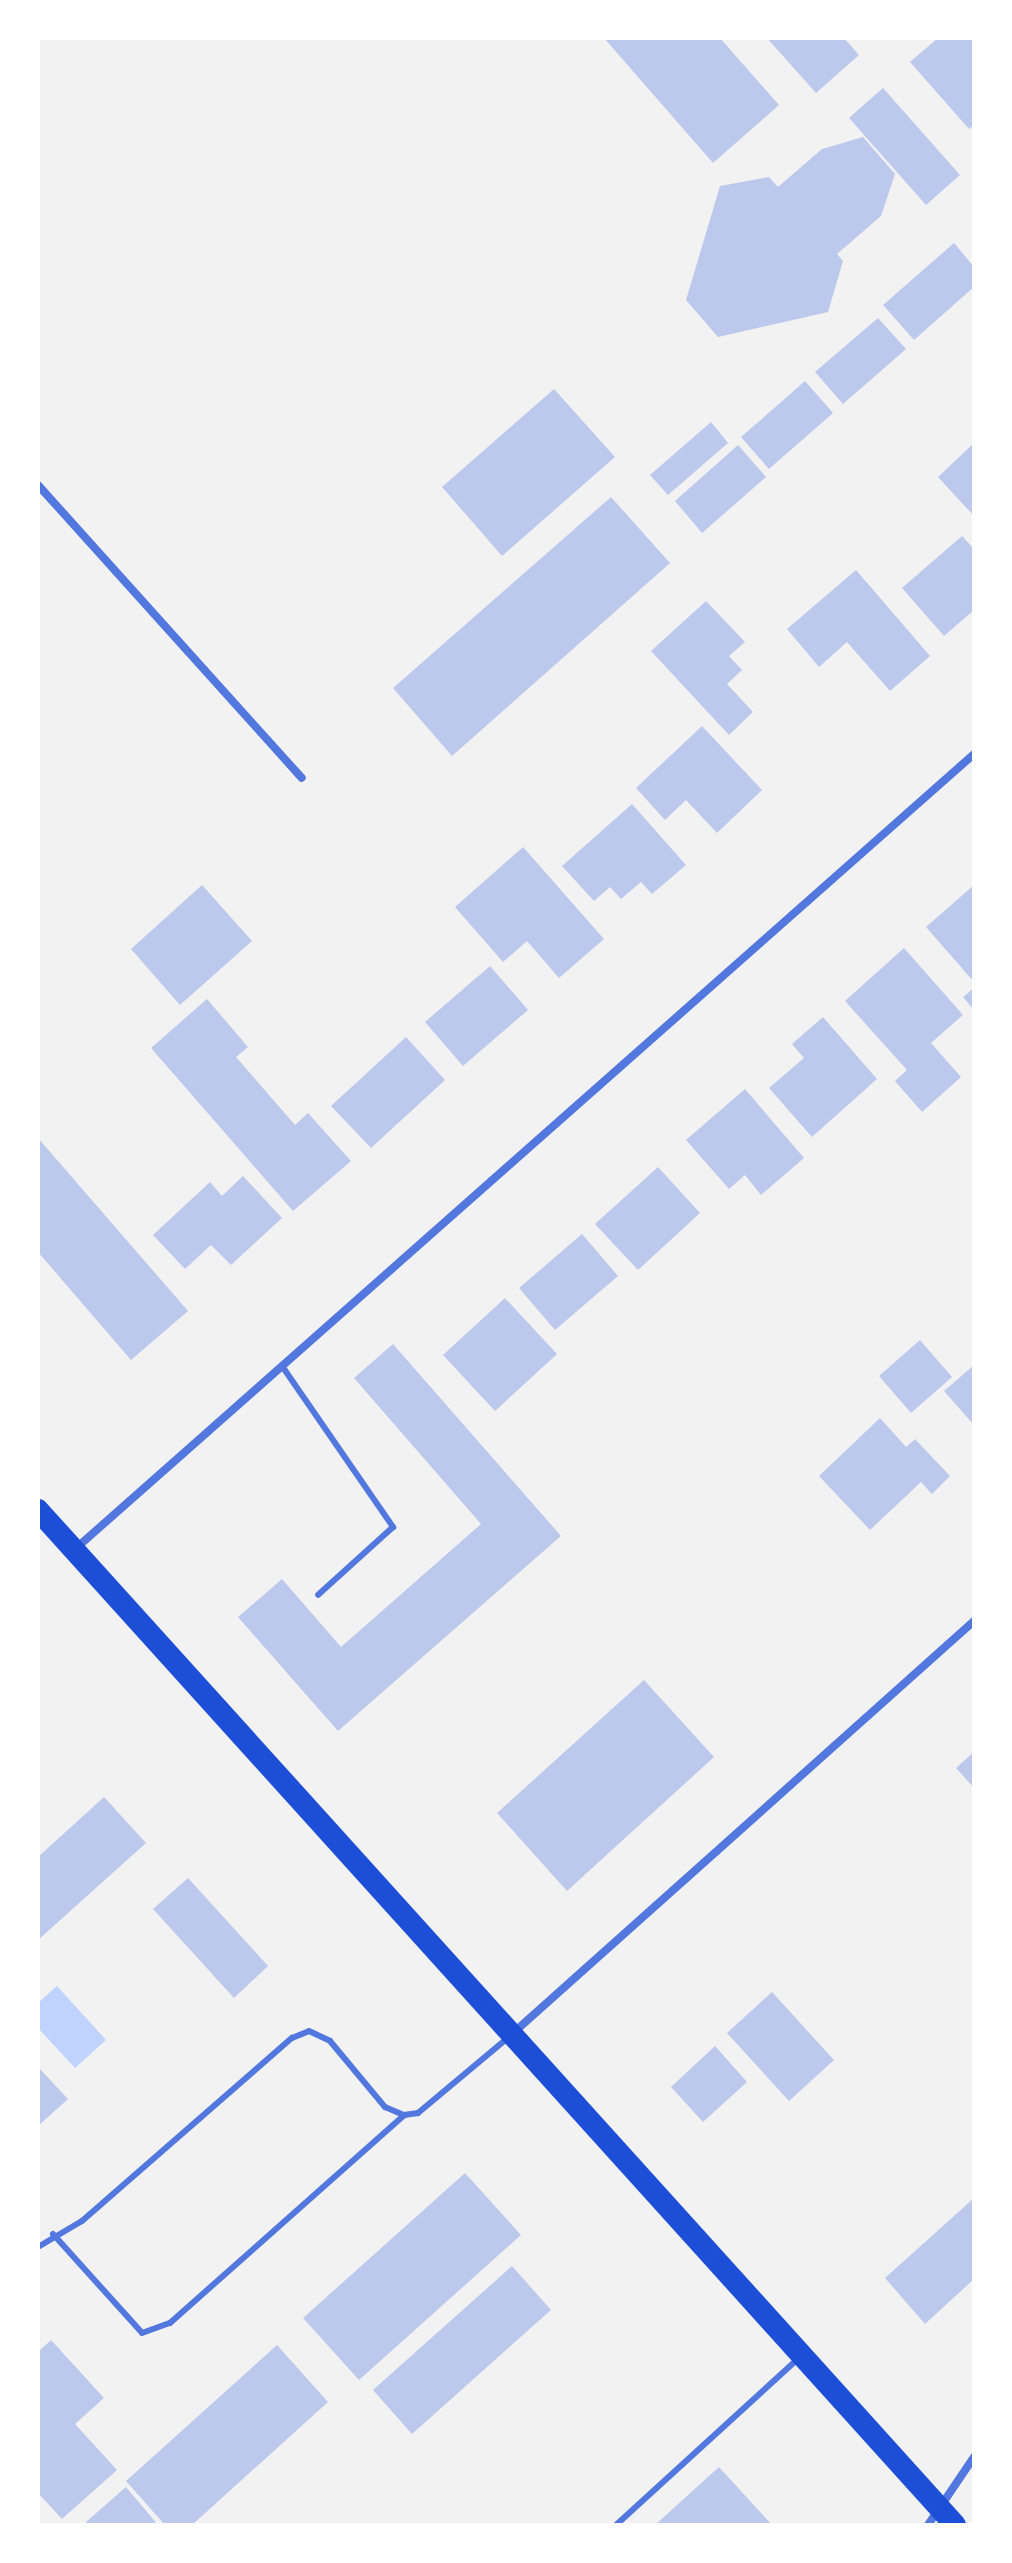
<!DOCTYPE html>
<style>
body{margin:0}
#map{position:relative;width:1012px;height:2563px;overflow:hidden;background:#f2f2f2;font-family:Barlow,sans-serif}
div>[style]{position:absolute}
.water>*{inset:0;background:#bfd3fe}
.building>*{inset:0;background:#bdc9ec}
.service>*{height:6px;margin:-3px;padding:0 3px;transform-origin:3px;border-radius:3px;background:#5277de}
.minor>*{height:8px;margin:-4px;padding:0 4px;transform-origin:4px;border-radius:4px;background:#5277de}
.trunk>*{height:22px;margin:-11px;padding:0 11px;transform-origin:11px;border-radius:11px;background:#1d4ed8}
span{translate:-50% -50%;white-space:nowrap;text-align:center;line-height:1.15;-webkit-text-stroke:7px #fff;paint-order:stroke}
.frame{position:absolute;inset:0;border:40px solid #fff;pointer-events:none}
</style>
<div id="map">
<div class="water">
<div style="clip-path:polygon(57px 1986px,106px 2040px,75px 2068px,38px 2028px,38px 2003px)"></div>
</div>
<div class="building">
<div style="clip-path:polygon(604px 38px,720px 38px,779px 105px,713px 163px)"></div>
<div style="clip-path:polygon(767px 38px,844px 38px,859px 55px,816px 93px)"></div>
<div style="clip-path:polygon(938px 38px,974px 38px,974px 125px,969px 129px,910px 62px)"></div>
<div style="clip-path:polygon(883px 88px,960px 175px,926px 205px,849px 118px)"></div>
<div style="clip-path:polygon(863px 137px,895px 174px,881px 216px,837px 254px,843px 261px,828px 312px,718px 337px,686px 300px,720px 186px,769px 177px,778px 187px,822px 149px)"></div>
<div style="clip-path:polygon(954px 243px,974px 267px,974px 287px,914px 340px,883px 305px)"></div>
<div style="clip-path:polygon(878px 318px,906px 349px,843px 404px,815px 372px)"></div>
<div style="clip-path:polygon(805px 381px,833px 413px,769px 469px,741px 437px)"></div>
<div style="clip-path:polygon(554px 389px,615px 457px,502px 556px,442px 487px)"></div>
<div style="clip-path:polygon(711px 422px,728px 443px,668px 495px,650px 475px)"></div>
<div style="clip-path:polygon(974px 443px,974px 516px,938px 477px)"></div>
<div style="clip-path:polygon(738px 445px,766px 477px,702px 533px,675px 501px)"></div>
<div style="clip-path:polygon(611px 497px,670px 563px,452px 756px,393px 688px)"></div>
<div style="clip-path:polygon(962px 536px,974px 549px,974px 610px,944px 636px,902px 588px)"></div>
<div style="clip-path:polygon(856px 570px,930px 656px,890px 691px,847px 642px,819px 667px,787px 629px)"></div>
<div style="clip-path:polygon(706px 601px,745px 642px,729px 656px,742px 670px,727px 684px,753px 712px,729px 735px,651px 651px)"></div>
<div style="clip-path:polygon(702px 726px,762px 790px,717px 833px,686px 800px,665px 820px,636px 788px)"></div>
<div style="clip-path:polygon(632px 804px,686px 865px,652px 894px,641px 882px,621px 899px,610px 887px,594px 901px,562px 866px)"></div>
<div style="clip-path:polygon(523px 847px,604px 939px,559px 978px,527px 941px,503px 962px,455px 907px)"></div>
<div style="clip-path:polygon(202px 885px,252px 941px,180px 1005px,131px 949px)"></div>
<div style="clip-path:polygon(974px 885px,974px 982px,926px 927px)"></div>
<div style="clip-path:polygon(904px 948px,963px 1015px,931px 1043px,961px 1077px,922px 1112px,895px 1081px,907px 1070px,845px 1001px)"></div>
<div style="clip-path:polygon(490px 966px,528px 1010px,463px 1066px,425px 1022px)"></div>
<div style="clip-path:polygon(974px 988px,974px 1010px,963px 997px)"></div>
<div style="clip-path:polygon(207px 999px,248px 1047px,236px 1057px,295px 1125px,308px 1113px,351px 1161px,293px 1211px,151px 1048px)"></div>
<div style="clip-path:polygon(823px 1017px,877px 1079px,812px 1137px,769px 1088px,804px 1058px,792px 1044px)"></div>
<div style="clip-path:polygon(406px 1037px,445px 1080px,371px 1148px,331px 1106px)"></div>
<div style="clip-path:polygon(745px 1089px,804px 1158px,761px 1195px,745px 1175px,729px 1189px,686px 1140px)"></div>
<div style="clip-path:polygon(38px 1138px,188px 1311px,131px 1360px,38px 1252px)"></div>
<div style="clip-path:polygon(658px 1167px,700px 1213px,638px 1270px,595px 1224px)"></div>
<div style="clip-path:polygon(243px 1176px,282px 1218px,231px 1265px,211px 1245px,185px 1269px,153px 1235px,210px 1182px,222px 1196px)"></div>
<div style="clip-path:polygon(582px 1234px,618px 1276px,555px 1330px,519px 1288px)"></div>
<div style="clip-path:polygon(505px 1298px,557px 1354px,495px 1411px,443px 1355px)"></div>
<div style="clip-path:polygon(920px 1340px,952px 1377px,911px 1413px,879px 1376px)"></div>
<div style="clip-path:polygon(393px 1344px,561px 1536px,338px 1731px,238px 1617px,282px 1579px,341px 1647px,481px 1524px,354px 1378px)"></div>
<div style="clip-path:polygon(974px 1365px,974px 1425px,944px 1391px)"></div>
<div style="clip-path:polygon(880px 1418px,906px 1447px,915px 1439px,950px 1476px,932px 1494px,921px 1482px,870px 1530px,819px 1476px)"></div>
<div style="clip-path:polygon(644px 1680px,714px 1757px,567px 1891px,497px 1813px)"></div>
<div style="clip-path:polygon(974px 1752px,974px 1788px,956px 1768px)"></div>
<div style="clip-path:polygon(104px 1797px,146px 1843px,38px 1940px,38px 1857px)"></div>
<div style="clip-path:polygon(188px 1878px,268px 1966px,234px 1998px,153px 1909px)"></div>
<div style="clip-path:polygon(772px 1992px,834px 2060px,789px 2101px,727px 2033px)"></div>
<div style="clip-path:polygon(715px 2046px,747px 2082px,703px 2122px,671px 2087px)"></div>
<div style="clip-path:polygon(38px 2067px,68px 2099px,38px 2126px)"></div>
<div style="clip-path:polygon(465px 2173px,521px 2235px,359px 2380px,303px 2318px)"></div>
<div style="clip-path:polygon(974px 2198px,974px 2279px,925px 2324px,885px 2278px)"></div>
<div style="clip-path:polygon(512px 2266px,551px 2310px,412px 2434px,373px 2390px)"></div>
<div style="clip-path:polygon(51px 2340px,104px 2398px,75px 2424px,117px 2470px,62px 2519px,38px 2493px,38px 2352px)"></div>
<div style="clip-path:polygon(277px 2345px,328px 2402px,192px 2525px,165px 2525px,126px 2481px)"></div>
<div style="clip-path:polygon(719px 2467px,772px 2525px,655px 2525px)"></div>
<div style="clip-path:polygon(126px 2487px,158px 2525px,89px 2525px,86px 2522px)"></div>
</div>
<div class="service">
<div style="left:282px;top:1366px;width:196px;rotate:55.4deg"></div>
<div style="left:393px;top:1527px;width:101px;rotate:137.8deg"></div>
<div style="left:53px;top:2234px;width:133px;rotate:48deg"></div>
<div style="left:142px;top:2333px;width:30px;rotate:-20deg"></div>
<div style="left:170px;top:2323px;width:313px;rotate:-41.6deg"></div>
<div style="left:38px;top:2247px;width:51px;rotate:-30.6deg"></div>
<div style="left:82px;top:2221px;width:279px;rotate:-41.1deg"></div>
<div style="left:292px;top:2038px;width:18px;rotate:-22deg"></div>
<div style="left:309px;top:2031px;width:23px;rotate:25deg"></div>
<div style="left:330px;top:2041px;width:86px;rotate:50.2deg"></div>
<div style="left:385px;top:2107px;width:21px;rotate:23deg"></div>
<div style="left:404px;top:2115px;width:14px;rotate:-8deg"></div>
<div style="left:418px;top:2113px;width:119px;rotate:-39.9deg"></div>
<div style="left:616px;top:2525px;width:245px;rotate:-42.4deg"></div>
</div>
<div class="minor">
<div style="left:38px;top:485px;width:394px;rotate:48deg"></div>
<div style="left:74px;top:1550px;width:1202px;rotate:-41.49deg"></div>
<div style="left:512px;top:2034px;width:620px;rotate:-41.79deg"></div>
<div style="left:928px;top:2525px;width:82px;rotate:-55.9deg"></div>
</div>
<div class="trunk">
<div style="left:38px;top:1510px;width:1368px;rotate:47.9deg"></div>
</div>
<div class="frame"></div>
</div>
